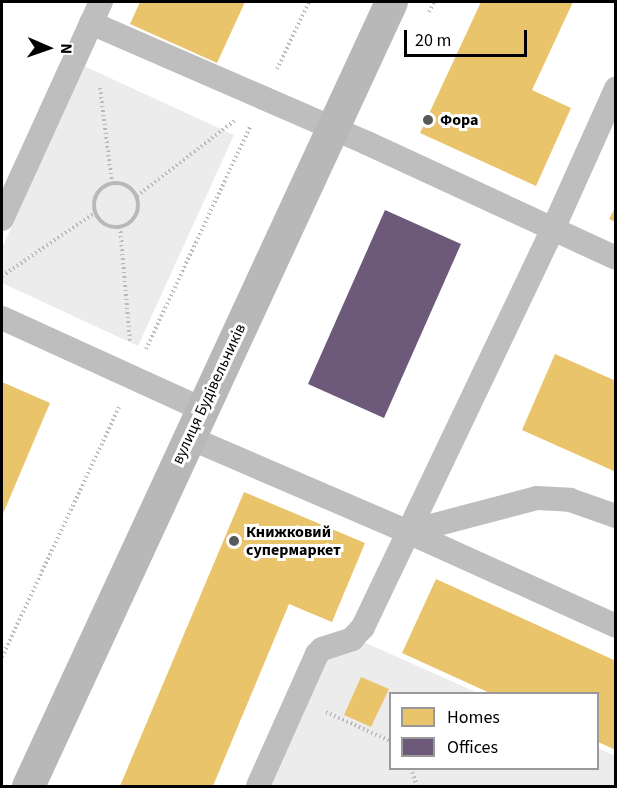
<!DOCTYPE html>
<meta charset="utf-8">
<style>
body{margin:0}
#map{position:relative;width:617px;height:788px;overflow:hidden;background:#fff;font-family:"Source Sans 3",sans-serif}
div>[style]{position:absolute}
.green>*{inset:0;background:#ececec}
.homes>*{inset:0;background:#e9c46a}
.offices>*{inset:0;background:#6d597a}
.path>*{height:4px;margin-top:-2px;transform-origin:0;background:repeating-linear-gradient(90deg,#b9b9b9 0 1.5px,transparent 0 4.5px)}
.path>.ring{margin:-2px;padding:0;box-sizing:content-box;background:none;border:4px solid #b9b9b9;border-radius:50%}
.lane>*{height:24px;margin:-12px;padding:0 12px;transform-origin:12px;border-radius:12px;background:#bebebe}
.secondary>*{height:33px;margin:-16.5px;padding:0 16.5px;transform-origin:16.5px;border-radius:16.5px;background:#b8b8b8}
.dots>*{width:16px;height:16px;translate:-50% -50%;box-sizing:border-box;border:3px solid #fff;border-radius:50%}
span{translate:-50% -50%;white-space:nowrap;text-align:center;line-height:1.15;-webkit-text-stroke:6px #fff;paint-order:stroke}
.poi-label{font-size:16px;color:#000;font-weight:700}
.left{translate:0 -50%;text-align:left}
.street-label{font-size:16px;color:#000}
.frame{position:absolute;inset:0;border:3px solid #000;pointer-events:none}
.legend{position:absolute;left:389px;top:692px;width:210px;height:78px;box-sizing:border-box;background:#fff;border:2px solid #999;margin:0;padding:8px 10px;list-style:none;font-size:18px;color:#000}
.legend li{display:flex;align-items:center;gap:12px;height:30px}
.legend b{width:30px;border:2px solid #999}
.north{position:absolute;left:18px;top:18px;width:60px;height:60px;-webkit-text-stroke:4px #fff;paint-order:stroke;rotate:92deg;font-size:16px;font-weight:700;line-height:24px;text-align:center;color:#000}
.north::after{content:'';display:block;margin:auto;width:21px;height:27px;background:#000;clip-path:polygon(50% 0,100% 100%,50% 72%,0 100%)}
.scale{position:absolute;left:404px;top:30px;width:123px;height:27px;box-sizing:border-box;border:3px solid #000;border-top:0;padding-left:8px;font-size:18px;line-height:21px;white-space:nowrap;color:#000;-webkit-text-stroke:4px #fff;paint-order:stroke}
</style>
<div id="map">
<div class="green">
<div style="clip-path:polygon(84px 66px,234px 135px,138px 346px,2px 283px,2px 248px)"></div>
<div style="clip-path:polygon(357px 639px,478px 693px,390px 694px,390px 768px,598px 768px,598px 748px,615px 756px,615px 786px,268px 786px,323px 654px)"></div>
</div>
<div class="homes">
<div style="clip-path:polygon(140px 2px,245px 2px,217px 63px,130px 24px)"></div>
<div style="clip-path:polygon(481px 2px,573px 2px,532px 90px,571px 108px,536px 186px,420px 133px)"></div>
<div style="clip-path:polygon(616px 206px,616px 222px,609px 219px)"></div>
<div style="clip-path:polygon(555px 354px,616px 381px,616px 472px,522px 430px)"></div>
<div style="clip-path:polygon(2px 382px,50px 403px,2px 516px)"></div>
<div style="clip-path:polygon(244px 492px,365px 543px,332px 622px,289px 604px,213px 786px,120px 786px)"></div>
<div style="clip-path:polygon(436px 579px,616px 661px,616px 750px,598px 742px,598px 694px,492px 694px,402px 653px)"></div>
<div style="clip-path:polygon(361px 677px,389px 689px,371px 727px,344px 715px)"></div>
</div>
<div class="offices">
<div style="clip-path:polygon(385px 210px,461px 244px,384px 418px,308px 384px)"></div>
</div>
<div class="path">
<div style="left:429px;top:12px;width:11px;rotate:-63deg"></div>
<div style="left:277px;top:69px;width:74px;rotate:-64.5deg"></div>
<div style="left:100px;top:88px;width:96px;rotate:82.8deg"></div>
<div class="ring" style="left:94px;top:183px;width:40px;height:40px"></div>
<div style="left:137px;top:196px;width:123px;rotate:-37.7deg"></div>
<div style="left:120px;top:227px;width:114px;rotate:85deg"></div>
<div style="left:2px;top:276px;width:114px;rotate:-34.2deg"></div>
<div style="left:146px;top:349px;width:245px;rotate:-64.9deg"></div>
<div style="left:2px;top:657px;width:276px;rotate:-64.9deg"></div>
<div style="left:326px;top:712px;width:70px;rotate:24.4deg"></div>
<div style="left:411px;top:768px;width:19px;rotate:72deg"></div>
</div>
<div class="lane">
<div style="left:91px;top:23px;width:301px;rotate:23.5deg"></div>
<div style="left:367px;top:143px;width:274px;rotate:24.8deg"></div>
<div style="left:2px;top:219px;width:239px;rotate:-65.5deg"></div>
<div style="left:2px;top:318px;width:220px;rotate:24.5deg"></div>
<div style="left:190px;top:438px;width:237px;rotate:23.3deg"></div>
<div style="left:408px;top:532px;width:228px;rotate:24.3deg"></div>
<div style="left:408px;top:532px;width:133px;rotate:-14.8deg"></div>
<div style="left:537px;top:498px;width:33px;rotate:3deg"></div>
<div style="left:570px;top:500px;width:49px;rotate:19.2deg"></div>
<div style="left:258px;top:786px;width:145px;rotate:-65.9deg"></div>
<div style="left:317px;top:654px;width:7px;rotate:-45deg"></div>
<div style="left:322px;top:649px;width:32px;rotate:-18deg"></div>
<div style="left:352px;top:639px;width:16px;rotate:-47deg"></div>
<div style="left:363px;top:627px;width:441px;rotate:-64.5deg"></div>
<div style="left:553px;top:229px;width:154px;rotate:-65.8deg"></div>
</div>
<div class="secondary">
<div style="left:28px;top:786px;width:864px;rotate:-65.16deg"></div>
</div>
<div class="dots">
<div style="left:428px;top:120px;background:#595959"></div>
<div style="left:234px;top:541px;background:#595959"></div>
</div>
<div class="poi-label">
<span class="left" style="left:440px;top:120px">Фора</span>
<span class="left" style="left:246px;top:541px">Книжковий<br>супермаркет</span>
</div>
<div class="street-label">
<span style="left:209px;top:394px;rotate:-65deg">вулиця Будівельників</span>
</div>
<div class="frame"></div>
<ul class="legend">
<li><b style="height:16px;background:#e9c46a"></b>Homes</li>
<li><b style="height:16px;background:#6d597a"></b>Offices</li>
</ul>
<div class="north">N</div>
<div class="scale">20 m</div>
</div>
